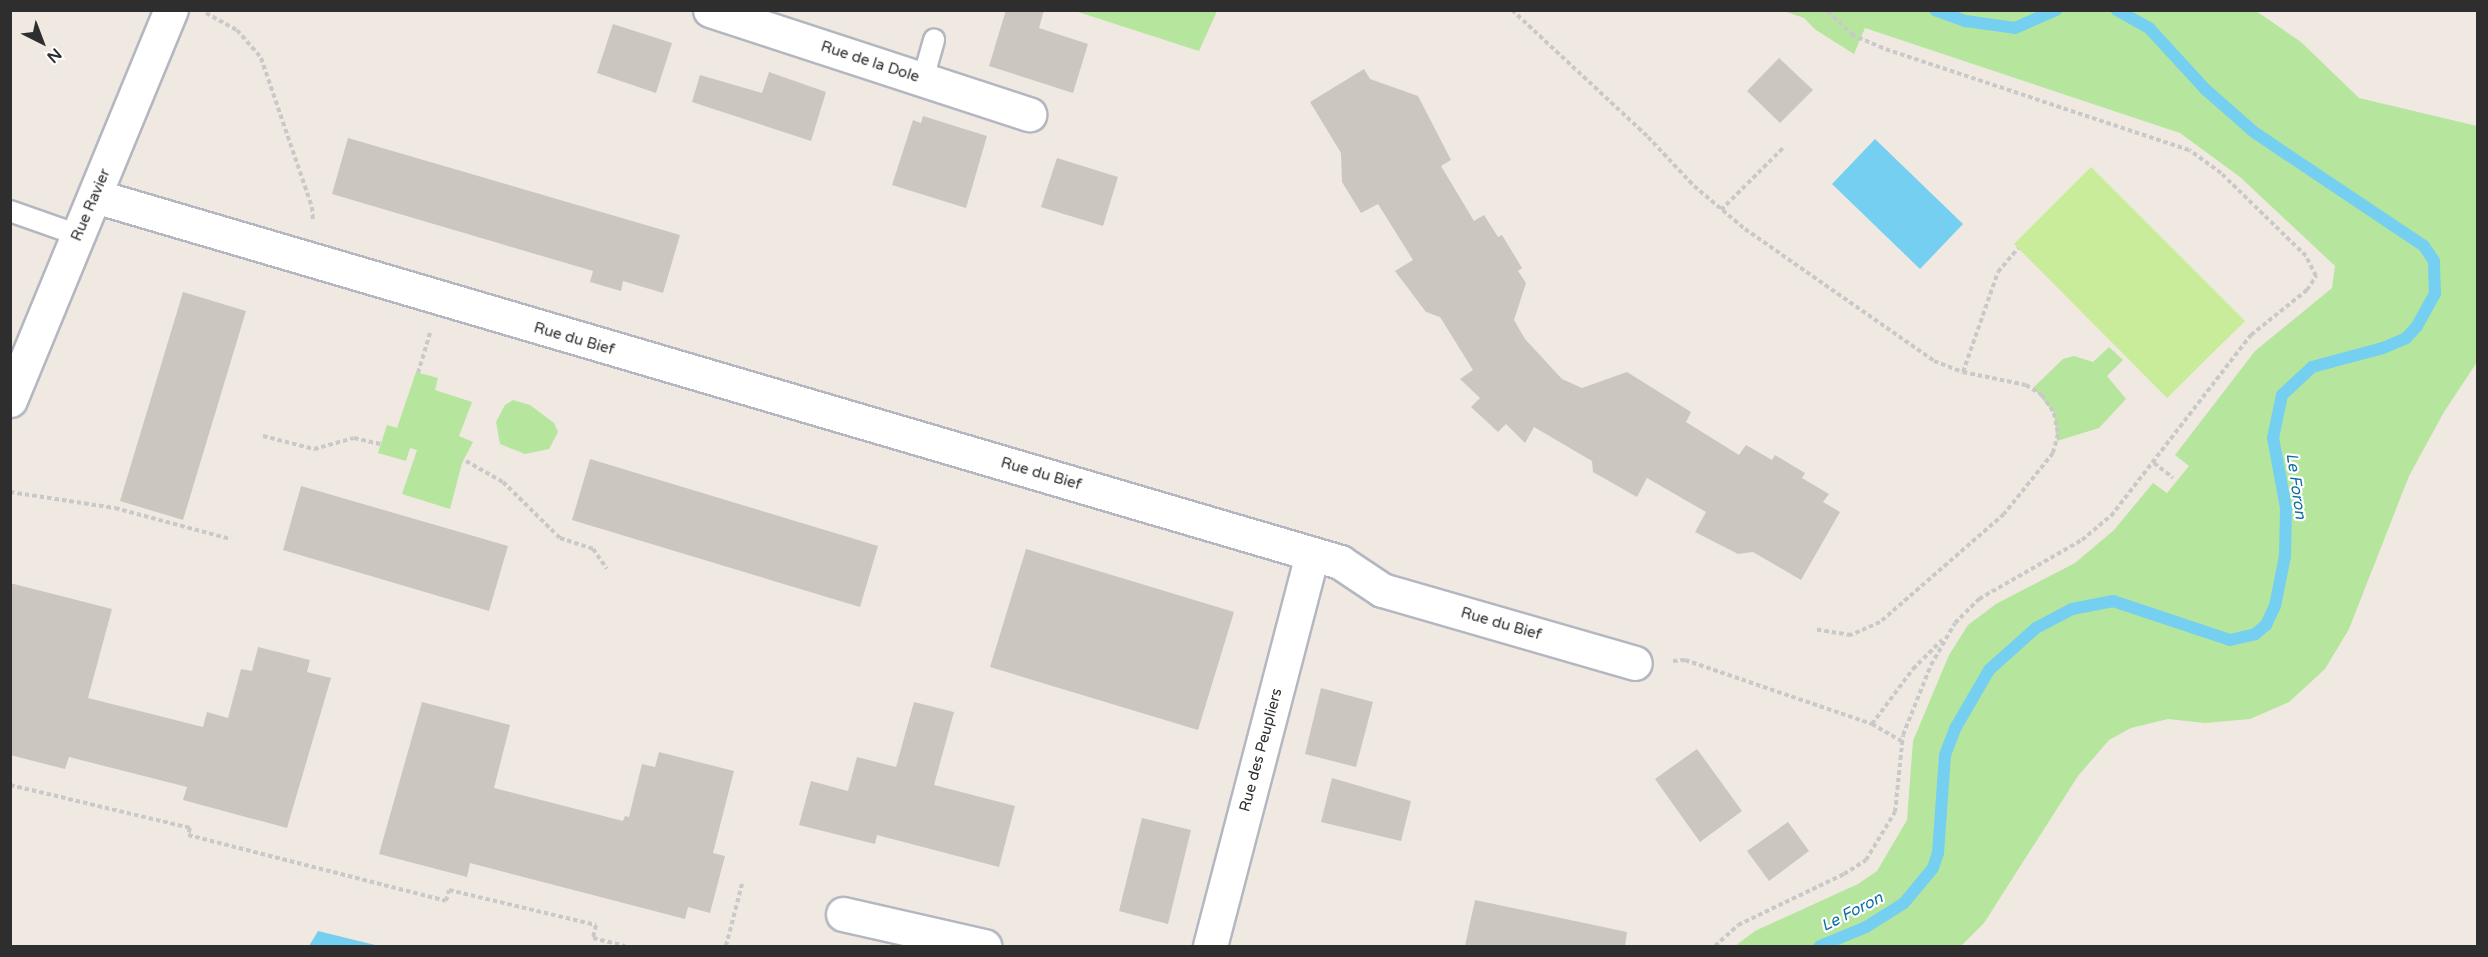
<!DOCTYPE html>
<style>
body{margin:0}
#map{position:relative;width:2488px;height:957px;overflow:hidden;background:#efe9e1;font-family:"Varela Round",sans-serif}
div>[style]{position:absolute}
.green>*{inset:0;background:#b6e59e}
.pitch>*{inset:0;background:#c9ec9a}
.water>*{inset:0;background:#75cff0}
.stream>*{height:12px;margin:-6px;padding:0 6px;transform-origin:6px;border-radius:6px;background:#75cff0}
.building>*{inset:0;background:#cbc7bf}
.path>*{height:4px;margin-top:-2px;transform-origin:0;background:repeating-linear-gradient(90deg,#c9c9c9 0 4.5px,transparent 0 7.5px)}
.roads{filter:drop-shadow(2px 0 #b4b7c1) drop-shadow(-2px 0 #b4b7c1) drop-shadow(0 2px #b4b7c1) drop-shadow(0 -2px #b4b7c1)}
.lane>*{height:20px;margin:-10px;padding:0 10px;transform-origin:10px;border-radius:10px;background:#fff}
.street>*{height:33px;margin:-16.5px;padding:0 16.5px;transform-origin:16.5px;border-radius:16.5px;background:#fff}
.secondary>*{height:33px;margin:-16.5px;padding:0 16.5px;transform-origin:16.5px;border-radius:16.5px;background:#fff}
span{translate:-50% -50%;white-space:nowrap;text-align:center;line-height:1.15;-webkit-text-stroke:4.5px #fff;paint-order:stroke}
.street-label{font-size:15px;color:#2e2e2e}
.water-label{font-size:16px;color:#0d6fa3;font-style:italic}
.frame{position:absolute;inset:0;border:12px solid #2e2e2e;pointer-events:none}
.north{position:absolute;left:12px;top:12px;width:60px;height:60px;-webkit-text-stroke:4px #fff;paint-order:stroke;rotate:138deg;font-size:16px;font-weight:700;line-height:24px;text-align:center;color:#2e2e2e}
.north::after{content:'';display:block;margin:auto;width:21px;height:27px;background:#2e2e2e;clip-path:polygon(50% 0,100% 100%,50% 72%,0 100%)}
</style>
<div id="map">
<div class="green">
<div style="clip-path:polygon(1075px 11px,1217px 11px,1199px 51px)"></div>
<div style="clip-path:polygon(1784px 11px,2256px 11px,2301px 42px,2359px 98px,2477px 126px,2477px 362px,2444px 412px,2409px 476px,2349px 629px,2325px 669px,2289px 702px,2250px 719px,2205px 723px,2168px 719px,2131px 728px,2109px 740px,2078px 776px,1984px 923px,1961px 946px,1735px 946px,1755px 931px,1858px 884px,1877px 871px,1907px 820px,1913px 741px,1949px 655px,1968px 625px,1996px 604px,2075px 563px,2114px 530px,2153px 483px,2167px 493px,2189px 466px,2175px 455px,2255px 351px,2332px 288px,2335px 266px,2240px 177px,2180px 133px,1865px 28px,1854px 54px,1816px 30px,1804px 18px)"></div>
<div style="clip-path:polygon(2109px 347px,2123px 360px,2107px 376px,2126px 399px,2099px 428px,2057px 441px,2054px 413px,2033px 388px,2063px 359px,2074px 356px,2093px 362px)"></div>
<div style="clip-path:polygon(416px 372px,438px 378px,435px 390px,472px 402px,459px 436px,473px 442px,462px 463px,450px 509px,402px 494px,417px 450px,410px 448px,406px 461px,378px 453px,387px 425px,397px 428px)"></div>
<div style="clip-path:polygon(513px 400px,530px 405px,554px 423px,558px 432px,549px 449px,525px 454px,500px 444px,496px 422px,505px 405px)"></div>
</div>
<div class="pitch">
<div style="clip-path:polygon(2091px 167px,2245px 321px,2167px 398px,2014px 244px)"></div>
</div>
<div class="water">
<div style="clip-path:polygon(1875px 139px,1963px 224px,1920px 269px,1832px 184px)"></div>
<div style="clip-path:polygon(318px 931px,375px 945px,374px 946px,309px 946px)"></div>
</div>
<div class="stream">
<div style="left:1935px;top:10px;width:33px;rotate:20deg"></div>
<div style="left:1966px;top:21px;width:49px;rotate:8.1deg"></div>
<div style="left:2015px;top:28px;width:45px;rotate:-23.7deg"></div>
<div style="left:1820px;top:946px;width:50px;rotate:-22.4deg"></div>
<div style="left:1866px;top:927px;width:45px;rotate:-32.3deg"></div>
<div style="left:1904px;top:903px;width:45px;rotate:-50.4deg"></div>
<div style="left:1933px;top:868px;width:16px;rotate:-72deg"></div>
<div style="left:1938px;top:853px;width:98px;rotate:-85.9deg"></div>
<div style="left:1945px;top:755px;width:30px;rotate:-69deg"></div>
<div style="left:1956px;top:727px;width:66px;rotate:-59.9deg"></div>
<div style="left:1989px;top:670px;width:63px;rotate:-41.8deg"></div>
<div style="left:2036px;top:628px;width:41px;rotate:-27.8deg"></div>
<div style="left:2072px;top:609px;width:42px;rotate:-11deg"></div>
<div style="left:2113px;top:601px;width:123px;rotate:18.4deg"></div>
<div style="left:2230px;top:640px;width:26px;rotate:-13deg"></div>
<div style="left:2255px;top:634px;width:14px;rotate:-39deg"></div>
<div style="left:2266px;top:625px;width:21px;rotate:-65deg"></div>
<div style="left:2275px;top:606px;width:51px;rotate:-78.7deg"></div>
<div style="left:2285px;top:556px;width:48px;rotate:-88.8deg"></div>
<div style="left:2286px;top:508px;width:71px;rotate:-100.5deg"></div>
<div style="left:2273px;top:438px;width:44px;rotate:-78.2deg"></div>
<div style="left:2282px;top:395px;width:41px;rotate:-43deg"></div>
<div style="left:2312px;top:367px;width:73px;rotate:-15deg"></div>
<div style="left:2383px;top:348px;width:25px;rotate:-23deg"></div>
<div style="left:2406px;top:338px;width:16px;rotate:-47deg"></div>
<div style="left:2417px;top:326px;width:37px;rotate:-61deg"></div>
<div style="left:2435px;top:294px;width:33px;rotate:-92deg"></div>
<div style="left:2434px;top:261px;width:18px;rotate:-124deg"></div>
<div style="left:2424px;top:246px;width:203px;rotate:-146.2deg"></div>
<div style="left:2255px;top:133px;width:65px;rotate:-138.7deg"></div>
<div style="left:2206px;top:90px;width:84px;rotate:-132.6deg"></div>
<div style="left:2149px;top:28px;width:37px;rotate:-151deg"></div>
</div>
<div class="building">
<div style="clip-path:polygon(1006px 10px,1044px 10px,1039px 28px,1088px 44px,1073px 93px,989px 66px)"></div>
<div style="clip-path:polygon(613px 24px,672px 43px,656px 93px,597px 73px)"></div>
<div style="clip-path:polygon(1779px 58px,1813px 90px,1780px 123px,1747px 91px)"></div>
<div style="clip-path:polygon(1364px 69px,1370px 79px,1418px 96px,1451px 160px,1441px 166px,1474px 221px,1484px 215px,1498px 237px,1502px 235px,1522px 268px,1518px 271px,1526px 283px,1514px 320px,1525px 339px,1562px 379px,1582px 388px,1627px 372px,1691px 412px,1686px 422px,1739px 455px,1746px 445px,1772px 460px,1775px 455px,1805px 473px,1802px 478px,1829px 494px,1823px 502px,1840px 512px,1801px 580px,1753px 552px,1738px 554px,1695px 532px,1706px 512px,1647px 478px,1637px 497px,1593px 472px,1592px 461px,1534px 427px,1525px 443px,1506px 424px,1498px 432px,1471px 407px,1480px 398px,1460px 379px,1473px 370px,1440px 317px,1426px 312px,1395px 271px,1413px 260px,1378px 204px,1361px 213px,1342px 182px,1341px 153px,1310px 102px)"></div>
<div style="clip-path:polygon(769px 72px,826px 92px,811px 141px,692px 102px,700px 75px,762px 93px)"></div>
<div style="clip-path:polygon(923px 116px,987px 136px,966px 208px,892px 185px,913px 120px,921px 123px)"></div>
<div style="clip-path:polygon(348px 138px,680px 235px,663px 293px,623px 281px,621px 291px,590px 282px,593px 271px,332px 194px)"></div>
<div style="clip-path:polygon(1057px 158px,1118px 177px,1103px 226px,1041px 207px)"></div>
<div style="clip-path:polygon(183px 292px,246px 311px,183px 520px,120px 501px)"></div>
<div style="clip-path:polygon(590px 459px,878px 546px,860px 607px,572px 520px)"></div>
<div style="clip-path:polygon(301px 486px,508px 546px,489px 611px,283px 550px)"></div>
<div style="clip-path:polygon(1026px 549px,1234px 612px,1198px 730px,990px 667px)"></div>
<div style="clip-path:polygon(10px 583px,112px 609px,88px 698px,203px 727px,207px 712px,228px 718px,241px 669px,252px 671px,258px 647px,310px 660px,307px 672px,331px 678px,287px 828px,183px 800px,187px 787px,69px 757px,65px 769px,10px 755px)"></div>
<div style="clip-path:polygon(1321px 688px,1373px 702px,1356px 767px,1305px 754px)"></div>
<div style="clip-path:polygon(422px 702px,510px 725px,494px 788px,623px 821px,625px 816px,629px 817px,642px 764px,655px 767px,659px 752px,734px 771px,713px 853px,725px 856px,710px 913px,688px 907px,685px 919px,470px 863px,467px 877px,379px 854px)"></div>
<div style="clip-path:polygon(914px 702px,954px 712px,934px 785px,1015px 806px,999px 867px,877px 835px,875px 844px,799px 825px,811px 781px,848px 791px,857px 757px,896px 767px)"></div>
<div style="clip-path:polygon(1697px 749px,1742px 811px,1700px 842px,1655px 779px)"></div>
<div style="clip-path:polygon(1332px 778px,1411px 801px,1401px 841px,1321px 822px)"></div>
<div style="clip-path:polygon(1142px 818px,1191px 830px,1168px 924px,1119px 911px)"></div>
<div style="clip-path:polygon(1788px 822px,1809px 851px,1769px 881px,1747px 851px)"></div>
<div style="clip-path:polygon(1475px 900px,1627px 932px,1625px 946px,1465px 946px)"></div>
</div>
<div class="path">
<div style="left:1512px;top:10px;width:186px;rotate:43deg"></div>
<div style="left:1648px;top:137px;width:67px;rotate:46.8deg"></div>
<div style="left:1694px;top:186px;width:67px;rotate:40.1deg"></div>
<div style="left:1745px;top:229px;width:231px;rotate:34.9deg"></div>
<div style="left:1934px;top:361px;width:31px;rotate:21deg"></div>
<div style="left:1963px;top:372px;width:64px;rotate:11.7deg"></div>
<div style="left:2026px;top:385px;width:19px;rotate:32deg"></div>
<div style="left:2042px;top:395px;width:22px;rotate:56deg"></div>
<div style="left:2054px;top:413px;width:21px;rotate:79deg"></div>
<div style="left:2058px;top:434px;width:20px;rotate:105deg"></div>
<div style="left:2053px;top:453px;width:78px;rotate:128.8deg"></div>
<div style="left:2004px;top:514px;width:164px;rotate:138.9deg"></div>
<div style="left:1880px;top:622px;width:32px;rotate:156deg"></div>
<div style="left:1851px;top:635px;width:37px;rotate:-171deg"></div>
<div style="left:206px;top:13px;width:35px;rotate:29deg"></div>
<div style="left:237px;top:30px;width:37px;rotate:49deg"></div>
<div style="left:261px;top:58px;width:157px;rotate:71.1deg"></div>
<div style="left:312px;top:207px;width:14px;rotate:86deg"></div>
<div style="left:1721px;top:210px;width:89px;rotate:-45deg"></div>
<div style="left:1963px;top:372px;width:106px;rotate:-70.7deg"></div>
<div style="left:1998px;top:272px;width:31px;rotate:-50deg"></div>
<div style="left:418px;top:373px;width:42px;rotate:-73.3deg"></div>
<div style="left:263px;top:436px;width:53px;rotate:14.3deg"></div>
<div style="left:314px;top:449px;width:41px;rotate:-15.4deg"></div>
<div style="left:354px;top:438px;width:28px;rotate:13deg"></div>
<div style="left:466px;top:461px;width:43px;rotate:29.6deg"></div>
<div style="left:503px;top:482px;width:80px;rotate:44.5deg"></div>
<div style="left:560px;top:538px;width:35px;rotate:18deg"></div>
<div style="left:593px;top:549px;width:24px;rotate:55deg"></div>
<div style="left:2154px;top:463px;width:24px;rotate:38deg"></div>
<div style="left:10px;top:492px;width:106px;rotate:8.7deg"></div>
<div style="left:115px;top:508px;width:120px;rotate:15deg"></div>
<div style="left:1673px;top:661px;width:12px;rotate:-5deg"></div>
<div style="left:1685px;top:660px;width:198px;rotate:18.9deg"></div>
<div style="left:1872px;top:724px;width:69px;rotate:-53.3deg"></div>
<div style="left:1913px;top:669px;width:41px;rotate:-45deg"></div>
<div style="left:1872px;top:724px;width:34px;rotate:30deg"></div>
<div style="left:10px;top:785px;width:185px;rotate:13.4deg"></div>
<div style="left:190px;top:828px;width:7px;rotate:106deg"></div>
<div style="left:188px;top:835px;width:266px;rotate:14.3deg"></div>
<div style="left:446px;top:901px;width:11px;rotate:-75deg"></div>
<div style="left:449px;top:890px;width:151px;rotate:13.4deg"></div>
<div style="left:596px;top:925px;width:13px;rotate:103deg"></div>
<div style="left:593px;top:938px;width:33px;rotate:14deg"></div>
<div style="left:726px;top:946px;width:64px;rotate:-75.5deg"></div>
<div style="left:1715px;top:946px;width:31px;rotate:-42deg"></div>
<div style="left:1738px;top:925px;width:118px;rotate:-25.7deg"></div>
<div style="left:1844px;top:874px;width:26px;rotate:-32deg"></div>
<div style="left:1866px;top:860px;width:56px;rotate:-58.9deg"></div>
<div style="left:1895px;top:812px;width:77px;rotate:-84.1deg"></div>
<div style="left:1903px;top:735px;width:75px;rotate:-68.2deg"></div>
<div style="left:1931px;top:665px;width:48px;rotate:-60.3deg"></div>
<div style="left:1955px;top:623px;width:34px;rotate:-45deg"></div>
<div style="left:1979px;top:599px;width:119px;rotate:-29.8deg"></div>
<div style="left:2082px;top:540px;width:38px;rotate:-40deg"></div>
<div style="left:2111px;top:516px;width:229px;rotate:-52.3deg"></div>
<div style="left:2251px;top:335px;width:72px;rotate:-38.8deg"></div>
<div style="left:2307px;top:290px;width:17px;rotate:-57deg"></div>
<div style="left:2316px;top:276px;width:22px;rotate:-117deg"></div>
<div style="left:2306px;top:256px;width:119px;rotate:-135.7deg"></div>
<div style="left:2221px;top:173px;width:39px;rotate:-144deg"></div>
<div style="left:2189px;top:150px;width:323px;rotate:-161.6deg"></div>
<div style="left:1883px;top:48px;width:33px;rotate:-157deg"></div>
<div style="left:1853px;top:35px;width:37px;rotate:-137deg"></div>
</div>
<div class="roads">
<div class="lane">
<div style="left:923px;top:79px;width:41px;rotate:-74.2deg"></div>
<div style="left:10px;top:211px;width:72px;rotate:19.4deg"></div>
</div>
<div class="street">
<div style="left:710px;top:10px;width:336px;rotate:18.1deg"></div>
<div style="left:95px;top:196px;width:1298px;rotate:16.38deg"></div>
<div style="left:1340px;top:562px;width:50px;rotate:33.7deg"></div>
<div style="left:1382px;top:590px;width:263px;rotate:16.1deg"></div>
<div style="left:843px;top:914px;width:145px;rotate:12.8deg"></div>
<div style="left:1210px;top:946px;width:405px;rotate:-75.4deg"></div>
</div>
<div class="secondary">
<div style="left:10px;top:400px;width:422px;rotate:-67.6deg"></div>
</div>
</div>
<div class="street-label">
<span style="left:870px;top:62px;rotate:18deg">Rue de la Dole</span>
<span style="left:91px;top:205px;rotate:-67deg">Rue Ravier</span>
<span style="left:574px;top:339px;rotate:16deg">Rue du Bief</span>
<span style="left:1041px;top:474px;rotate:16deg">Rue du Bief</span>
<span style="left:1501px;top:624px;rotate:16deg">Rue du Bief</span>
<span style="left:1261px;top:750px;rotate:-75deg">Rue des Peupliers</span>
</div>
<div class="water-label">
<span style="left:2296px;top:486px;rotate:82deg">Le Foron</span>
<span style="left:1852px;top:912px;rotate:-27deg">Le Foron</span>
</div>
<div class="frame"></div>
<div class="north">N</div>
</div>
